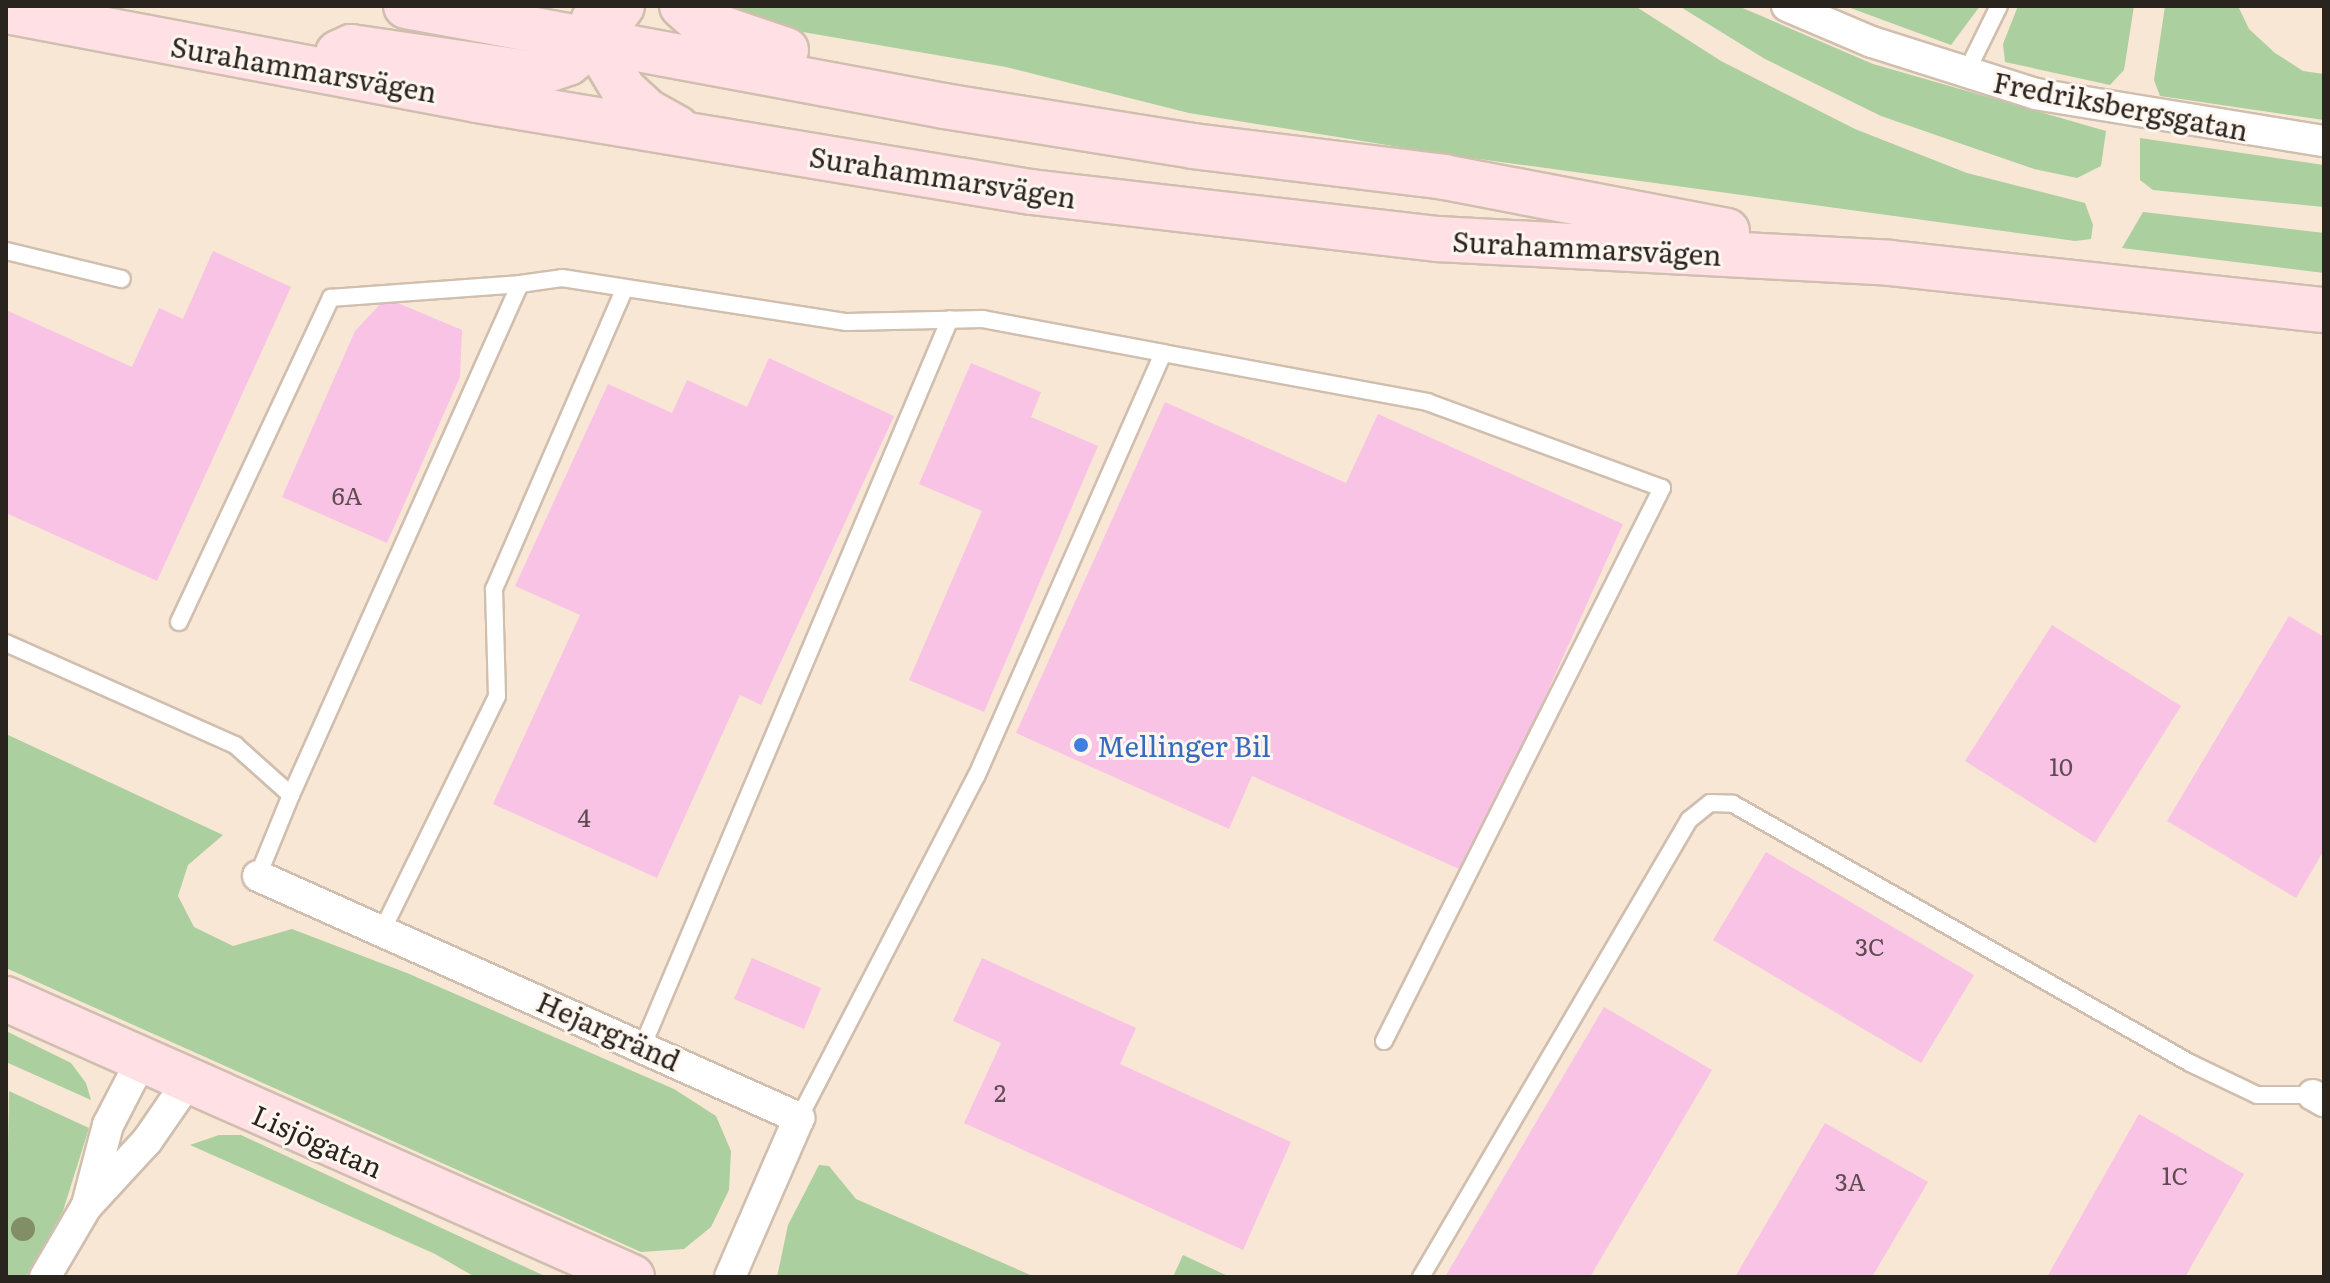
<!DOCTYPE html>
<meta charset="utf-8">
<style>
body{margin:0}
#map{position:relative;width:2330px;height:1283px;overflow:hidden;background:#f9e7d6;font-family:Literata,serif}
div>[style]{position:absolute}
.green>*{inset:0;background:#abcf9e}
.building>*{inset:0;background:#f8c3e5}
.roads{filter:drop-shadow(2px 0 #d0beae) drop-shadow(-2px 0 #d0beae) drop-shadow(0 2px #d0beae) drop-shadow(0 -2px #d0beae)}
.lane>*{height:16px;margin:-8px;padding:0 8px;transform-origin:8px;border-radius:8px;background:#fff}
.street>*{height:30px;margin:-15px;padding:0 15px;transform-origin:15px;border-radius:15px;background:#fff}
.secondary>*{height:44px;margin:-22px;padding:0 22px;transform-origin:22px;border-radius:22px;background:#fee0e5}
.trees>*{width:24px;height:24px;margin:-12px;border-radius:50%;background:#828f66}
.dots>*{width:22px;height:22px;translate:-50% -50%;box-sizing:border-box;border:4px solid #fef6ef;border-radius:50%}
span{translate:-50% -50%;white-space:nowrap;text-align:center;line-height:1.15;-webkit-text-stroke:6px #fef6ef;paint-order:stroke}
.number-label{font-size:24px;color:#5e4c50}
.number-label span{-webkit-text-stroke-width:0}
.street-label{font-size:28px;color:#2a241e}
.shop-label{font-size:28px;color:#366cbe}
.left{translate:0 -50%;text-align:left}
.frame{position:absolute;inset:0;border:8px solid #2a241e;pointer-events:none}
</style>
<div id="map">
<div class="green">
<div style="clip-path:polygon(706px 6px,1635px 6px,1721px 61px,1855px 129px,1967px 173px,2085px 203px,2093px 225px,2091px 239px,2075px 241px,1436px 153px,1189px 113px,1006px 67px,722px 18px)"></div>
<div style="clip-path:polygon(1679px 6px,1738px 6px,1873px 64px,2106px 131px,2101px 166px,2077px 178px,2034px 169px,1881px 116px,1765px 59px)"></div>
<div style="clip-path:polygon(1845px 6px,1980px 6px,1951px 45px)"></div>
<div style="clip-path:polygon(2018px 6px,2134px 6px,2124px 70px,2110px 85px,2005px 62px,2003px 44px)"></div>
<div style="clip-path:polygon(2165px 6px,2238px 6px,2249px 29px,2275px 53px,2303px 71px,2324px 74px,2324px 120px,2160px 96px,2154px 80px)"></div>
<div style="clip-path:polygon(2140px 138px,2324px 165px,2324px 207px,2153px 190px,2140px 180px)"></div>
<div style="clip-path:polygon(2143px 212px,2324px 233px,2324px 273px,2122px 248px)"></div>
<div style="clip-path:polygon(6px 734px,223px 835px,188px 865px,178px 896px,194px 927px,233px 946px,292px 929px,407px 973px,674px 1089px,716px 1116px,731px 1151px,729px 1190px,711px 1227px,684px 1249px,641px 1252px,6px 968px)"></div>
<div style="clip-path:polygon(6px 1031px,71px 1063px,86px 1083px,91px 1100px,6px 1062px)"></div>
<div style="clip-path:polygon(9px 1091px,89px 1128px,63px 1211px,26px 1277px,6px 1277px)"></div>
<div style="clip-path:polygon(219px 1135px,241px 1135px,547px 1277px,475px 1277px,435px 1254px,190px 1145px)"></div>
<div style="clip-path:polygon(819px 1165px,829px 1166px,856px 1199px,1035px 1277px,777px 1277px,788px 1225px)"></div>
<div style="clip-path:polygon(1183px 1255px,1230px 1277px,1173px 1277px)"></div>
</div>
<div class="building">
<div style="clip-path:polygon(213px 251px,291px 287px,157px 581px,6px 513px,6px 310px,132px 367px,159px 308px,183px 319px)"></div>
<div style="clip-path:polygon(386px 298px,462px 330px,460px 377px,387px 543px,282px 497px,355px 331px)"></div>
<div style="clip-path:polygon(769px 358px,894px 416px,761px 705px,740px 695px,657px 878px,493px 804px,580px 615px,515px 586px,608px 384px,672px 413px,687px 380px,747px 407px)"></div>
<div style="clip-path:polygon(971px 363px,1041px 392px,1031px 417px,1098px 446px,984px 712px,909px 680px,982px 511px,919px 484px)"></div>
<div style="clip-path:polygon(1165px 402px,1346px 483px,1378px 414px,1623px 524px,1466px 872px,1252px 776px,1229px 829px,1016px 733px)"></div>
<div style="clip-path:polygon(2289px 616px,2324px 637px,2324px 850px,2296px 898px,2167px 821px)"></div>
<div style="clip-path:polygon(2052px 625px,2181px 706px,2095px 843px,1965px 761px)"></div>
<div style="clip-path:polygon(1766px 852px,1974px 975px,1921px 1063px,1713px 940px)"></div>
<div style="clip-path:polygon(752px 958px,821px 988px,804px 1029px,734px 999px)"></div>
<div style="clip-path:polygon(982px 958px,1136px 1028px,1120px 1064px,1291px 1142px,1243px 1250px,964px 1123px,1001px 1043px,953px 1021px)"></div>
<div style="clip-path:polygon(1604px 1007px,1712px 1070px,1590px 1277px,1445px 1277px)"></div>
<div style="clip-path:polygon(2139px 1114px,2244px 1174px,2185px 1277px,2047px 1277px)"></div>
<div style="clip-path:polygon(1825px 1123px,1928px 1182px,1872px 1277px,1735px 1277px)"></div>
</div>
<div class="roads">
<div class="lane">
<div style="left:1966px;top:73px;width:75px;rotate:-63.8deg"></div>
<div style="left:6px;top:251px;width:119px;rotate:13.6deg"></div>
<div style="left:179px;top:622px;width:358px;rotate:-64.9deg"></div>
<div style="left:331px;top:298px;width:190px;rotate:-4.2deg"></div>
<div style="left:6px;top:643px;width:251px;rotate:24deg"></div>
<div style="left:235px;top:745px;width:75px;rotate:41.8deg"></div>
<div style="left:291px;top:795px;width:87px;rotate:112.2deg"></div>
<div style="left:291px;top:795px;width:560px;rotate:-65.86deg"></div>
<div style="left:520px;top:284px;width:42px;rotate:-8.1deg"></div>
<div style="left:562px;top:278px;width:288px;rotate:8.8deg"></div>
<div style="left:847px;top:322px;width:136px;rotate:-1.3deg"></div>
<div style="left:983px;top:319px;width:183px;rotate:10.7deg"></div>
<div style="left:383px;top:929px;width:259px;rotate:-63.9deg"></div>
<div style="left:497px;top:696px;width:107px;rotate:-91.6deg"></div>
<div style="left:494px;top:589px;width:328px;rotate:-66.5deg"></div>
<div style="left:643px;top:1045px;width:788px;rotate:-67.08deg"></div>
<div style="left:799px;top:1118px;width:386px;rotate:-62.6deg"></div>
<div style="left:977px;top:775px;width:461px;rotate:-66.2deg"></div>
<div style="left:1163px;top:353px;width:269px;rotate:10.5deg"></div>
<div style="left:1427px;top:402px;width:250px;rotate:20.1deg"></div>
<div style="left:1662px;top:488px;width:619px;rotate:116.69deg"></div>
<div style="left:1421px;top:1277px;width:530px;rotate:-59.61deg"></div>
<div style="left:1689px;top:820px;width:27px;rotate:-39deg"></div>
<div style="left:1710px;top:803px;width:23px;rotate:2deg"></div>
<div style="left:1733px;top:804px;width:525px;rotate:29.54deg"></div>
<div style="left:2190px;top:1063px;width:74px;rotate:25.5deg"></div>
<div style="left:2257px;top:1095px;width:56px"></div>
</div>
<div class="street">
<div style="left:1787px;top:6px;width:92px;rotate:23deg"></div>
<div style="left:1872px;top:42px;width:172px;rotate:17.6deg"></div>
<div style="left:2036px;top:94px;width:292px;rotate:9.3deg"></div>
<div style="left:258px;top:876px;width:593px;rotate:24.1deg"></div>
<div style="left:799px;top:1118px;width:173px;rotate:113.5deg"></div>
<div style="left:2313px;top:1095px;width:13px;rotate:29deg"></div>
<div style="left:88px;top:1201px;width:79px;rotate:-75.3deg"></div>
<div style="left:108px;top:1125px;width:72px;rotate:-62.7deg"></div>
<div style="left:45px;top:1277px;width:81px;rotate:-59.6deg"></div>
<div style="left:86px;top:1207px;width:90px;rotate:-47.3deg"></div>
<div style="left:147px;top:1141px;width:70px;rotate:-55.4deg"></div>
</div>
<div class="secondary">
<div style="left:406px;top:6px;width:547px;rotate:10.53deg"></div>
<div style="left:944px;top:106px;width:252px;rotate:9.1deg"></div>
<div style="left:1193px;top:146px;width:253px;rotate:7deg"></div>
<div style="left:1444px;top:177px;width:288px;rotate:10.8deg"></div>
<div style="left:682px;top:6px;width:21px;rotate:41deg"></div>
<div style="left:698px;top:20px;width:93px;rotate:18.8deg"></div>
<div style="left:6px;top:11px;width:479px;rotate:10.7deg"></div>
<div style="left:477px;top:100px;width:562px;rotate:9.43deg"></div>
<div style="left:1031px;top:192px;width:410px;rotate:6.6deg"></div>
<div style="left:1438px;top:239px;width:453px;rotate:3deg"></div>
<div style="left:1890px;top:263px;width:437px;rotate:6.2deg"></div>
<div style="left:593px;top:21px;width:21px;rotate:85deg"></div>
<div style="left:595px;top:42px;width:55px;rotate:59.2deg"></div>
<div style="left:623px;top:89px;width:34px;rotate:43deg"></div>
<div style="left:648px;top:112px;width:33px;rotate:29deg"></div>
<div style="left:338px;top:53px;width:14px;rotate:-25deg"></div>
<div style="left:351px;top:47px;width:187px;rotate:8.3deg"></div>
<div style="left:536px;top:74px;width:34px;rotate:-19deg"></div>
<div style="left:568px;top:63px;width:34px;rotate:-38deg"></div>
<div style="left:595px;top:42px;width:45px;rotate:-53.1deg"></div>
<div style="left:6px;top:999px;width:685px;rotate:23.95deg"></div>
</div>
</div>
<div class="trees">
<div style="left:23px;top:1229px"></div>
</div>
<div class="dots">
<div style="left:1081px;top:745px;background:#3f7fe0"></div>
</div>
<div class="number-label">
<span style="left:347px;top:495px">6A</span>
<span style="left:2061px;top:766px">10</span>
<span style="left:584px;top:817px">4</span>
<span style="left:1870px;top:946px">3C</span>
<span style="left:1000px;top:1092px">2</span>
<span style="left:2175px;top:1175px">1C</span>
<span style="left:1850px;top:1181px">3A</span>
</div>
<div class="street-label">
<span style="left:304px;top:68px;rotate:10deg">Surahammarsvägen</span>
<span style="left:2121px;top:105px;rotate:11deg">Fredriksbergsgatan</span>
<span style="left:943px;top:176px;rotate:9deg">Surahammarsvägen</span>
<span style="left:1587px;top:247px;rotate:3deg">Surahammarsvägen</span>
<span style="left:609px;top:1030px;rotate:24deg">Hejargränd</span>
<span style="left:318px;top:1140px;rotate:24deg">Lisjögatan</span>
</div>
<div class="shop-label">
<span class="left" style="left:1097px;top:745px">Mellinger Bil</span>
</div>
<div class="frame"></div>
</div>
